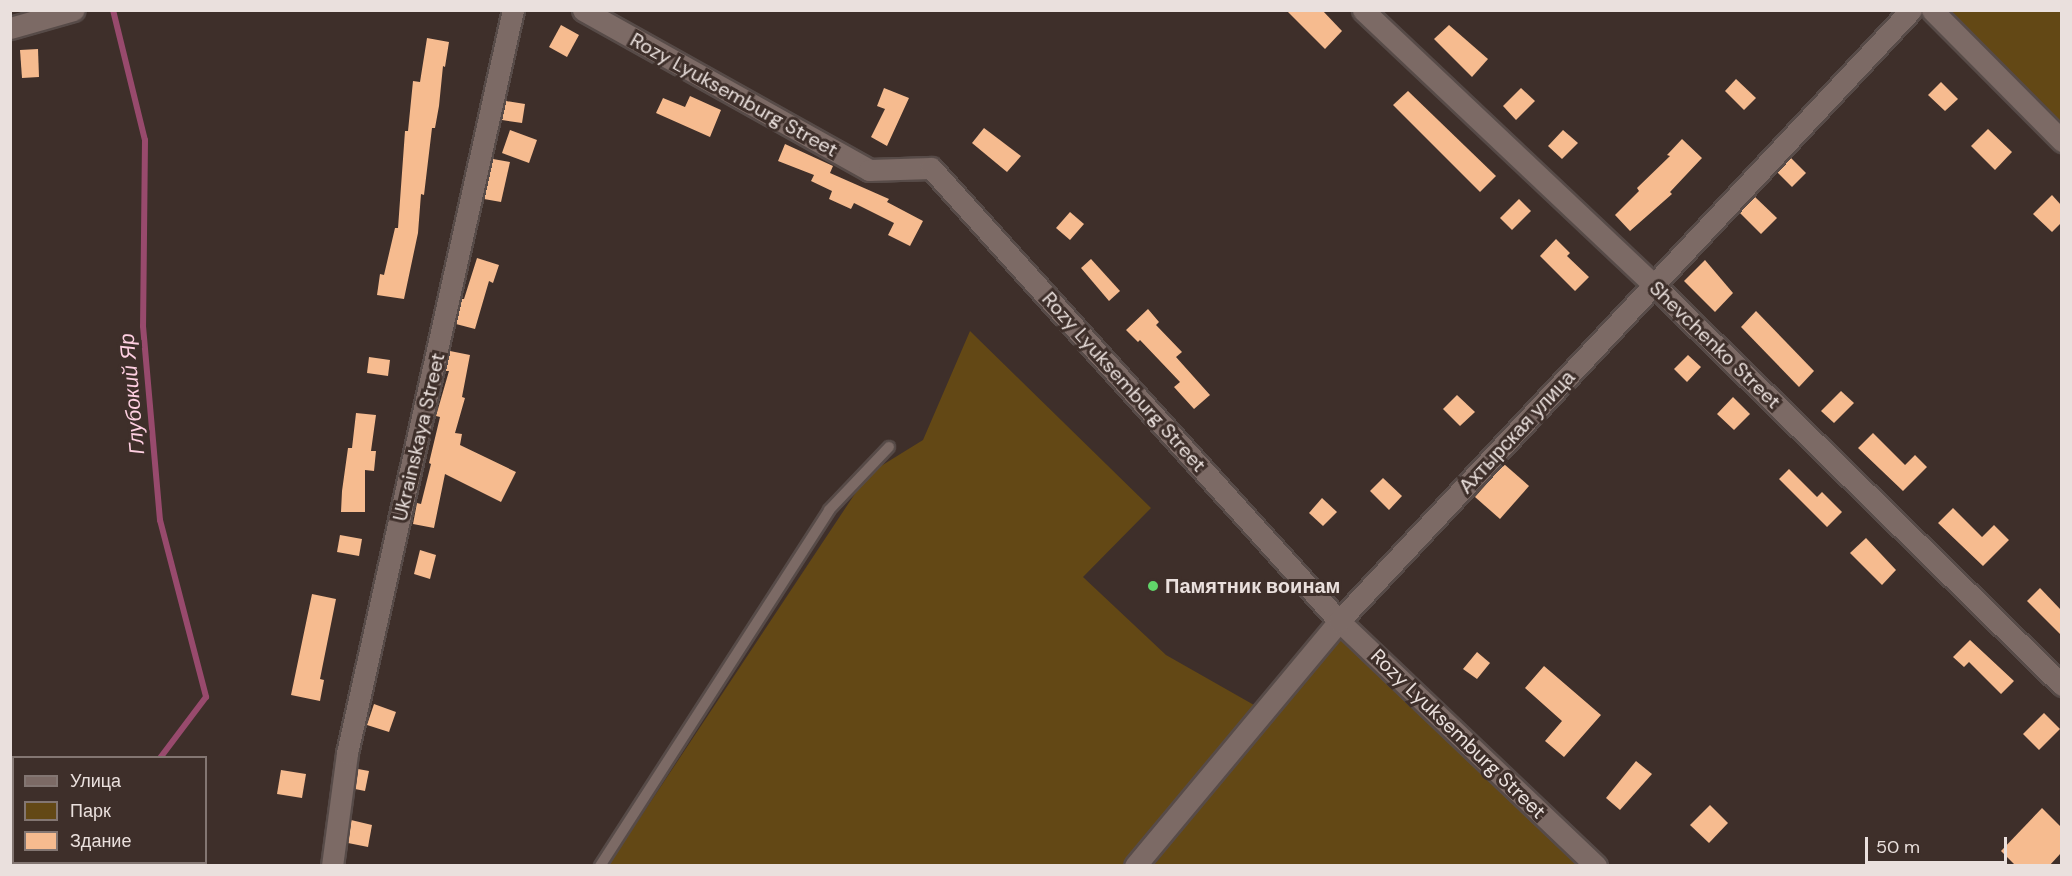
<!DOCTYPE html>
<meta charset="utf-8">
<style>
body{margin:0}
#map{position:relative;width:2072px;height:876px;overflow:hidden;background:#3e2f2a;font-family:"DM Sans",sans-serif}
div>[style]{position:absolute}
.green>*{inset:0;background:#634815}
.stream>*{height:6px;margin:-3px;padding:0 3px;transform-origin:3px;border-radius:3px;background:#984a6d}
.building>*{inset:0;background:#f6bb8f}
.roads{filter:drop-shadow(2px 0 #574b48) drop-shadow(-2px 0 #574b48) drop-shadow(0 2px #574b48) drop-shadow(0 -2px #574b48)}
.lane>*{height:10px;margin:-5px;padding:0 5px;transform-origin:5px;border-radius:5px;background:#7c6a65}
.street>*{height:21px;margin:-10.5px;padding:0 10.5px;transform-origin:10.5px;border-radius:10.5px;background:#7c6a65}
.dots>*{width:16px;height:16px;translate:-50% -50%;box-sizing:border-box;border:3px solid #3e2f2a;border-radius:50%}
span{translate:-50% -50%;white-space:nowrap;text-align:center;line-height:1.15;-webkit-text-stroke:6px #3e2f2a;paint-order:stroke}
.street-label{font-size:20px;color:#eae0dd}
.poi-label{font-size:20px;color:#eae0dd;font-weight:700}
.left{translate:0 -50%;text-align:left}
.water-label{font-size:21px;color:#ffd0e2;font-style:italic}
.frame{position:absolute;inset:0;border:12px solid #eae0dd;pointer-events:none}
.legend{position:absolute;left:12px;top:756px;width:195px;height:108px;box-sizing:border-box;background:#3e2f2a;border:2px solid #837672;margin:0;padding:8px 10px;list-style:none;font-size:18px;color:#eae0dd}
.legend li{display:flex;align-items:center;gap:12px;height:30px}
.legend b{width:30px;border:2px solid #837672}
.scale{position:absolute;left:1865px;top:837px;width:142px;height:27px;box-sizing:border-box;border:3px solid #eae0dd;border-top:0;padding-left:8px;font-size:18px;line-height:21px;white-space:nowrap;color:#eae0dd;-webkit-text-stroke:4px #3e2f2a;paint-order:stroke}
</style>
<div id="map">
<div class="green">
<div style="clip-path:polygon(1942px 11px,2061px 11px,2061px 129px)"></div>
<div style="clip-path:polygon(970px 331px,1151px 508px,1083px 577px,1166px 655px,1254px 705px,1126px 865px,608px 866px,868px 474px,923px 440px)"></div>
<div style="clip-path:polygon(1337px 636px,1579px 865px,1153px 866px)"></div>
</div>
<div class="stream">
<div style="left:113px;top:10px;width:134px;rotate:76.2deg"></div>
<div style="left:145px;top:140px;width:186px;rotate:90.6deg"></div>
<div style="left:143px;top:326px;width:195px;rotate:85deg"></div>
<div style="left:160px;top:520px;width:183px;rotate:75.4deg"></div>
<div style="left:206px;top:697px;width:76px;rotate:127deg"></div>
<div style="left:106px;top:866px;width:4px;rotate:-90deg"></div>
</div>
<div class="building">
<div style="clip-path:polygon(1286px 10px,1322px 10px,1342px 31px,1325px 49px)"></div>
<div style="clip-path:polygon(561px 25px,579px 35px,567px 57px,549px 47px)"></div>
<div style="clip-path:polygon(1449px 25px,1488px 59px,1472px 77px,1434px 39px)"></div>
<div style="clip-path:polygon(427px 38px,449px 42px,445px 67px,443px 66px,439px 106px,435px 128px,432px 128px,424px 195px,421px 194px,418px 233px,404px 299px,377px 295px,380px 274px,384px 275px,395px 228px,398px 228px,405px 131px,408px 131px,413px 81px,420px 82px)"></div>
<div style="clip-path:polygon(38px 49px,39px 77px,22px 78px,20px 50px)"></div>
<div style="clip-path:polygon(1736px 79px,1756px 98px,1744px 110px,1725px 91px)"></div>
<div style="clip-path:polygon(1941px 82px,1958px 99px,1945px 111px,1928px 95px)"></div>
<div style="clip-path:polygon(884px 88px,909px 98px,887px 146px,871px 137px,885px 109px,877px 106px)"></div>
<div style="clip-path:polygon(1521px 88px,1535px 101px,1516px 120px,1503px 106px)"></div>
<div style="clip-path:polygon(1408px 91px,1496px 176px,1480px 192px,1393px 105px)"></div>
<div style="clip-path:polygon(690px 96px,721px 110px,710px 137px,656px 113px,663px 98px,685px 107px)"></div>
<div style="clip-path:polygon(506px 101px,525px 104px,522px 123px,502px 120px)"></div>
<div style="clip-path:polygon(984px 128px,1021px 156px,1007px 172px,972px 143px)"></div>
<div style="clip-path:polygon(1988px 129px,2012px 152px,1995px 170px,1971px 146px)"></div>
<div style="clip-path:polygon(510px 130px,537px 140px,529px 163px,502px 153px)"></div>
<div style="clip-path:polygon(1563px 130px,1578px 143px,1562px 159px,1548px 146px)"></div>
<div style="clip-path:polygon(1682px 139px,1702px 158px,1670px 192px,1672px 194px,1630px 231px,1615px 215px,1639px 191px,1637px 188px,1670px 156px,1667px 155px)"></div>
<div style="clip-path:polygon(785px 144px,833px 166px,830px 173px,889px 199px,887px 202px,923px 221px,910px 246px,888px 235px,894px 223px,854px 203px,851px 209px,829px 199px,832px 191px,811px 181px,814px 175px,778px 161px)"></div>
<div style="clip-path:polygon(1791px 158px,1806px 173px,1792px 187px,1777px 172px)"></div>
<div style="clip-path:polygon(493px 159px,510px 162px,501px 202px,484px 199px)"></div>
<div style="clip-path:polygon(2052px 195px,2061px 205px,2061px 223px,2052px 232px,2033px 214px)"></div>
<div style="clip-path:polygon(1754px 196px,1777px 218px,1761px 234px,1739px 212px)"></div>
<div style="clip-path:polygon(1519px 199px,1531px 211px,1512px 230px,1500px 218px)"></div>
<div style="clip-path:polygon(1070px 212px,1084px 224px,1070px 240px,1056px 228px)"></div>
<div style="clip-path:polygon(1556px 239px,1570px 253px,1567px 256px,1589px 277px,1575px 291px,1540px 256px)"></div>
<div style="clip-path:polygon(477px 258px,499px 265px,493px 283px,489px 281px,475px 329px,456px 324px,462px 299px,464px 299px)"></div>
<div style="clip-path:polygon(1091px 259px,1120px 291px,1109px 301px,1081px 268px)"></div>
<div style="clip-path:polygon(1705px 260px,1733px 293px,1715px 312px,1684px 281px)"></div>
<div style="clip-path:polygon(1148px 309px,1159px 322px,1156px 325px,1182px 352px,1176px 357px,1210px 395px,1194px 409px,1174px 387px,1180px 382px,1140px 340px,1138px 342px,1126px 330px)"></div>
<div style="clip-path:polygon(1756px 311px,1814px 371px,1799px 387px,1741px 327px)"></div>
<div style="clip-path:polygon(450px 351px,470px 355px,462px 397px,465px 398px,455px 433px,462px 434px,460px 445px,516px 472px,501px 502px,445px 474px,434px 528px,413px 524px,417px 503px,421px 504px,431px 464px,429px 463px,440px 417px,436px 416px,449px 371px,445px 371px)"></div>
<div style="clip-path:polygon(1688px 355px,1701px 367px,1687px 382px,1674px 369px)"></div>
<div style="clip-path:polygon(369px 357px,390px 360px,388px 376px,367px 373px)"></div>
<div style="clip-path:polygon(1841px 391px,1854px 403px,1834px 423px,1821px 411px)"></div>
<div style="clip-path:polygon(1457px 395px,1475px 412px,1460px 426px,1443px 409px)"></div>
<div style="clip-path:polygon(1733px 397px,1750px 414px,1734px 430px,1717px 414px)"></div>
<div style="clip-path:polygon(356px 413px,376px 415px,371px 451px,376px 451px,374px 471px,365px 470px,365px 512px,341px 512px,342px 491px,348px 448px,352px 448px)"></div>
<div style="clip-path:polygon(1873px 433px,1905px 465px,1915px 455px,1927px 467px,1903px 491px,1858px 448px)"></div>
<div style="clip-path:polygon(1504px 464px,1529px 486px,1500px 519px,1475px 497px)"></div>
<div style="clip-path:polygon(1789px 469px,1817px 497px,1822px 492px,1842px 512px,1827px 527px,1779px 479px)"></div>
<div style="clip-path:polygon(1383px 478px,1402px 496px,1389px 510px,1370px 491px)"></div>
<div style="clip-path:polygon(1322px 498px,1337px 512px,1323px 526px,1309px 513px)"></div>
<div style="clip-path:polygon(1953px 508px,1982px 537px,1994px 525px,2009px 540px,1983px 566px,1938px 523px)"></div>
<div style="clip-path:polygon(340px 535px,362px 539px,359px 556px,337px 552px)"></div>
<div style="clip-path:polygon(1866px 538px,1896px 570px,1882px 585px,1850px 553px)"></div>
<div style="clip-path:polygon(420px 550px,436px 555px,430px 579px,414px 574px)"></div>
<div style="clip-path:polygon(2040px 588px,2061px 610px,2061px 635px,2027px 601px)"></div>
<div style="clip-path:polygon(312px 594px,336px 599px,320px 679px,324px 680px,320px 701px,291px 695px)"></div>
<div style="clip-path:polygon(1970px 640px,2014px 681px,2001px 694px,1969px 662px,1964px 667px,1953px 657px)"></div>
<div style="clip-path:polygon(1477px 652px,1490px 663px,1477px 679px,1463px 669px)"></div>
<div style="clip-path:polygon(1544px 666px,1601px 715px,1564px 757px,1545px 741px,1562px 721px,1525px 688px)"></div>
<div style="clip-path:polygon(374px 704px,396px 712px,389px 732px,367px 725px)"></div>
<div style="clip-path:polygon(2044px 713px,2060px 729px,2039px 750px,2023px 734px)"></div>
<div style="clip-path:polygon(1636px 761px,1652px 774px,1620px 810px,1606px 798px)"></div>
<div style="clip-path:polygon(358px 769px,369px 771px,365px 791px,355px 789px)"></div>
<div style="clip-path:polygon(281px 770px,306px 774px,302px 798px,277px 794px)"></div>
<div style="clip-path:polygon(1710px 805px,1728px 823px,1709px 843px,1690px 825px)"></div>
<div style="clip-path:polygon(2042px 808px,2061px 827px,2061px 853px,2049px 866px,2016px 866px,2001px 851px)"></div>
<div style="clip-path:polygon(351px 820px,372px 825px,368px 847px,348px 843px)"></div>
</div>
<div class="roads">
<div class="lane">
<div style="left:600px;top:866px;width:423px;rotate:-57.2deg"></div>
<div style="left:829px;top:510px;width:87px;rotate:-46.4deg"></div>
</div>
<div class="street">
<div style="left:583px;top:10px;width:328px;rotate:29.2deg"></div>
<div style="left:869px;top:170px;width:62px;rotate:-1.8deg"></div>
<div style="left:931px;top:168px;width:610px;rotate:47.99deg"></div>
<div style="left:1339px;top:621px;width:355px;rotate:43.6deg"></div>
<div style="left:1363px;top:10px;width:402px;rotate:43.4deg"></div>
<div style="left:1655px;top:286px;width:570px;rotate:44.43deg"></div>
<div style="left:1932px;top:10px;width:185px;rotate:45.2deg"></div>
<div style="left:10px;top:28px;width:66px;rotate:-15.9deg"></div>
<div style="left:332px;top:866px;width:114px;rotate:-82.4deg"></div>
<div style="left:347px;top:753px;width:761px;rotate:-77.41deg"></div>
<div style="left:1135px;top:866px;width:319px;rotate:-50.2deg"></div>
<div style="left:1339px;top:621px;width:837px;rotate:-46.89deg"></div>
</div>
</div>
<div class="dots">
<div style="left:1153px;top:586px;background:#61d56a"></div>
</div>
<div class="street-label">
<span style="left:734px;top:95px;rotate:29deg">Rozy Lyuksemburg Street</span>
<span style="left:1715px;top:345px;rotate:44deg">Shevchenko Street</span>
<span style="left:1124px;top:382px;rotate:48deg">Rozy Lyuksemburg Street</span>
<span style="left:1517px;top:432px;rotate:-47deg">Ахтырская улица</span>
<span style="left:419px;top:437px;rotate:-77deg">Ukrainskaya Street</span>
<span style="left:1458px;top:734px;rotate:44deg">Rozy Lyuksemburg Street</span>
</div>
<div class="poi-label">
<span class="left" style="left:1165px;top:586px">Памятник воинам</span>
</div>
<div class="water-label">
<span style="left:132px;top:394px;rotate:-95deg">Глубокий Яр</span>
</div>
<div class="frame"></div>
<ul class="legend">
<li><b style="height:8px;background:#7c6a65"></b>Улица</li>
<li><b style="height:16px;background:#634815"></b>Парк</li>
<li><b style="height:16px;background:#f6bb8f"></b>Здание</li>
</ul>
<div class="scale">50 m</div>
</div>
